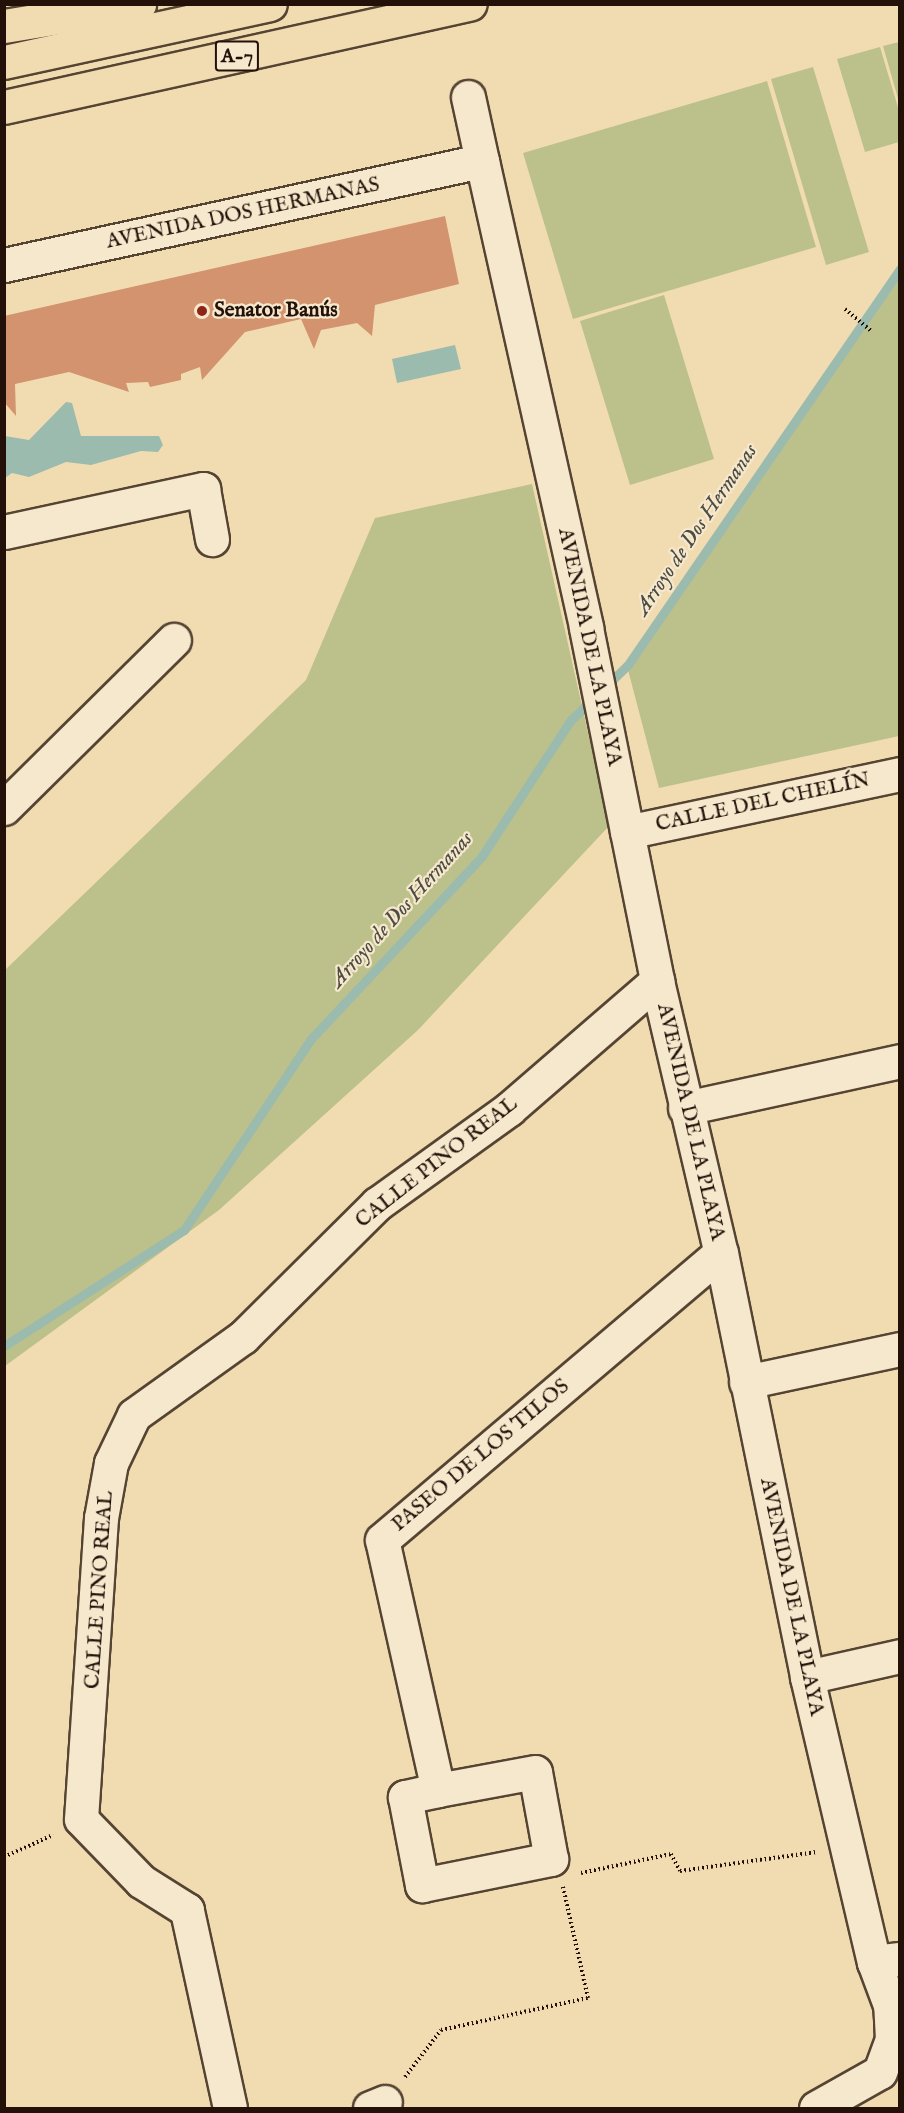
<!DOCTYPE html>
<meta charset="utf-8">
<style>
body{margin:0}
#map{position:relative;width:904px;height:2113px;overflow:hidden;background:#f1dcb2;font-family:"IM FELL English",serif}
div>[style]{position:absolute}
.green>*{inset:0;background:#bcc08b}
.water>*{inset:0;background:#9bbbae}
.stream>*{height:9px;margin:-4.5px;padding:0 4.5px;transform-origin:4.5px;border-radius:4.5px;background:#9bbbae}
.building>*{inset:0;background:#d2936e}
.path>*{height:4px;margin-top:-2px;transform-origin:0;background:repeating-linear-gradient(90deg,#231109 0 1.5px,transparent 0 4.5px)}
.roads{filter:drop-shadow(2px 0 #564433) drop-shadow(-2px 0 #564433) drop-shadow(0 2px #564433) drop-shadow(0 -2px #564433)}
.minor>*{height:33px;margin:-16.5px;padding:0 16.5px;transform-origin:16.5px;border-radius:16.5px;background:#f6e8cd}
.tertiary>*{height:33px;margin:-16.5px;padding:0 16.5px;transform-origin:16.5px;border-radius:16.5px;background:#f6e8cd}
.trunk>*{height:33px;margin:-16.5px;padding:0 16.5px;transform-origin:16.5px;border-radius:16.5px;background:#f1dcb2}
.dots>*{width:16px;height:16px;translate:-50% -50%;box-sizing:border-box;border:3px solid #f6e8cd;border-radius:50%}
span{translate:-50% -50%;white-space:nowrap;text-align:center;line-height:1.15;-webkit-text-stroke:4.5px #f6e8cd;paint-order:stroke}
.shield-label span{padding:2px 4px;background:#f6e8cd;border:2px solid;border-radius:4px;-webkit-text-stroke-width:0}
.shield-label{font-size:20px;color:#231109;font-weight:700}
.street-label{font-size:21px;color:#231109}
.poi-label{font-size:21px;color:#231109;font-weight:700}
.left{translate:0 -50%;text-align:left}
.water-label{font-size:22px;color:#4d4c43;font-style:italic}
.frame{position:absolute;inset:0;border:6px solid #231109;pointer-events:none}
</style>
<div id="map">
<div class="green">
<div style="clip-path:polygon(899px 42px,900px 42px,899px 102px,883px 46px)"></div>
<div style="clip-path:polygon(880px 47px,899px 111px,899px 142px,865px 152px,837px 59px)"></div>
<div style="clip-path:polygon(813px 67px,869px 252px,826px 265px,771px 79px)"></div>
<div style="clip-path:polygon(767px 81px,816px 247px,573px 319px,523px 153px)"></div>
<div style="clip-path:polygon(899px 269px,899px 736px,659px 788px,627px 666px)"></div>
<div style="clip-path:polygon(664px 295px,714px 459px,630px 485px,580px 321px)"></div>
<div style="clip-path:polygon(532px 484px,609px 826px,418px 1030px,219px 1210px,5px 1366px,5px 970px,306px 680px,375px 518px)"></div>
</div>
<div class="water">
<div style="clip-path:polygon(455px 345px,461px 369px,397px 383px,392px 359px)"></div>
<div style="clip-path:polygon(66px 402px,72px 403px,81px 436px,159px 436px,163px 445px,158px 452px,141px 451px,91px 465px,66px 462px,29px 477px,12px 473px,5px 478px,5px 436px,29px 440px)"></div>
</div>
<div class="stream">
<div style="left:606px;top:686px;width:29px;rotate:-44deg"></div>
<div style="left:627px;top:666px;width:482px;rotate:-55.5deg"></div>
<div style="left:4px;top:1346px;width:214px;rotate:-32.8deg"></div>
<div style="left:184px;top:1230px;width:229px;rotate:-56.4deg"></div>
<div style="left:311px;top:1039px;width:250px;rotate:-46.9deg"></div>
<div style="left:482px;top:856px;width:161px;rotate:-56.9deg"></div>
<div style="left:570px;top:721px;width:33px;rotate:-44deg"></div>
</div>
<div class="building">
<div style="clip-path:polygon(445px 216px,459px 284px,375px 305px,372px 336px,357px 323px,321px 330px,314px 349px,301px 319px,245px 332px,202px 380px,200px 367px,181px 374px,181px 380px,150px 387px,148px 382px,126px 383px,129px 392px,69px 372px,15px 384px,16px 416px,4px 402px,4px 316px)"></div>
</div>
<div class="path">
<div style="left:845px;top:309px;width:34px;rotate:40deg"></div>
<div style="left:4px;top:1857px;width:54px;rotate:-24.2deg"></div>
<div style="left:581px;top:1873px;width:92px;rotate:-11.9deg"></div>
<div style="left:671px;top:1854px;width:19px;rotate:62deg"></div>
<div style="left:680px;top:1871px;width:138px;rotate:-7.9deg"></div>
<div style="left:405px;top:2077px;width:59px;rotate:-52.5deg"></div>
<div style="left:441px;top:2030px;width:150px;rotate:-12.3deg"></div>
<div style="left:588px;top:1998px;width:114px;rotate:-102.7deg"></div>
</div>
<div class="roads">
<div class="minor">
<div style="left:468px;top:97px;width:66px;rotate:77.7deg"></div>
<div style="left:4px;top:532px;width:204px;rotate:-12.2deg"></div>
<div style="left:203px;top:489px;width:51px;rotate:79.8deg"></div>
<div style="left:4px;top:808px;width:239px;rotate:-44.7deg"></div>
<div style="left:627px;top:832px;width:279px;rotate:-12deg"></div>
<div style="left:685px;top:1108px;width:220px;rotate:-12.3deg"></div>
<div style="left:746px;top:1382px;width:157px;rotate:-12.1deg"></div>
<div style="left:807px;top:1677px;width:95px;rotate:-12.7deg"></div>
<div style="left:438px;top:1790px;width:34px;rotate:168deg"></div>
<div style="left:405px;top:1797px;width:90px;rotate:79.1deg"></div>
<div style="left:422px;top:1885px;width:132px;rotate:-11.4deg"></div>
<div style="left:551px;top:1859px;width:88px;rotate:-100.4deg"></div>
<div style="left:535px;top:1772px;width:99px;rotate:169.5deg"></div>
<div style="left:438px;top:1790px;width:256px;rotate:-102.6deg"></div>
<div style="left:382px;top:1540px;width:444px;rotate:-40.3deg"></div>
<div style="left:230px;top:2108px;width:203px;rotate:-102.3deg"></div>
<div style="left:187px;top:1910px;width:54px;rotate:-147.8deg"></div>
<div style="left:141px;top:1881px;width:86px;rotate:-134.1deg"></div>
<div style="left:81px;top:1819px;width:302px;rotate:-86.2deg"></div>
<div style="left:101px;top:1518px;width:56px;rotate:-79.7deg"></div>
<div style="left:111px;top:1463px;width:53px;rotate:-64.4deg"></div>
<div style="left:134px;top:1415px;width:134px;rotate:-35.6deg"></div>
<div style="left:243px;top:1337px;width:189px;rotate:-44.8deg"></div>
<div style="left:377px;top:1204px;width:163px;rotate:-35.7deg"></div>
<div style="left:509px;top:1109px;width:196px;rotate:-40.9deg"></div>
<div style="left:370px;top:2108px;width:16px;rotate:-22deg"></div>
<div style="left:816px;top:2108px;width:73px;rotate:-29.4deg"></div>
<div style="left:880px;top:2072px;width:35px;rotate:-70deg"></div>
<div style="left:892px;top:2039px;width:34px;rotate:-93deg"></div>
<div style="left:890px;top:2005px;width:46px;rotate:-110.4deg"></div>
</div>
<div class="tertiary">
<div style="left:4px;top:265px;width:489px;rotate:-12.3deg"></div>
<div style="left:482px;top:161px;width:478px;rotate:77.4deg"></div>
<div style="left:586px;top:628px;width:360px;rotate:78.6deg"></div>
<div style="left:657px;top:981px;width:279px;rotate:76.8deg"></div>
<div style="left:721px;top:1253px;width:433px;rotate:78.5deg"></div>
<div style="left:807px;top:1677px;width:293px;rotate:76.8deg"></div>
<div style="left:874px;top:1962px;width:26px;rotate:-7deg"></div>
</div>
<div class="trunk">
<div style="left:4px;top:26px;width:137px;rotate:-9.3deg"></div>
<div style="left:4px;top:62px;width:272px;rotate:-12.3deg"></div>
<div style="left:4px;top:107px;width:477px;rotate:-12.5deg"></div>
</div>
</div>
<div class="dots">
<div style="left:202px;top:311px;background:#8f2418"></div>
</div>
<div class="shield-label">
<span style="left:237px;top:56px">A-7</span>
</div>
<div class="street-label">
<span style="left:243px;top:214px;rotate:-12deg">AVENIDA DOS HERMANAS</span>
<span style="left:589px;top:647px;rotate:78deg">AVENIDA DE LA PLAYA</span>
<span style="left:763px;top:803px;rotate:-12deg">CALLE DEL CHELÍN</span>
<span style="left:690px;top:1122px;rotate:77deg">AVENIDA DE LA PLAYA</span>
<span style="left:437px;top:1163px;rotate:-38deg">CALLE PINO REAL</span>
<span style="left:481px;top:1456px;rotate:-40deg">PASEO DE LOS TILOS</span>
<span style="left:100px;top:1590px;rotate:-86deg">CALLE PINO REAL</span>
<span style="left:791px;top:1597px;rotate:78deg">AVENIDA DE LA PLAYA</span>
</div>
<div class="poi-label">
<span class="left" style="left:214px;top:311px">Senator Banús</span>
</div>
<div class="water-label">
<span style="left:697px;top:530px;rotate:-56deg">Arroyo de Dos Hermanas</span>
<span style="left:402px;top:910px;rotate:-48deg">Arroyo de Dos Hermanas</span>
</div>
<div class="frame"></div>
</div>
